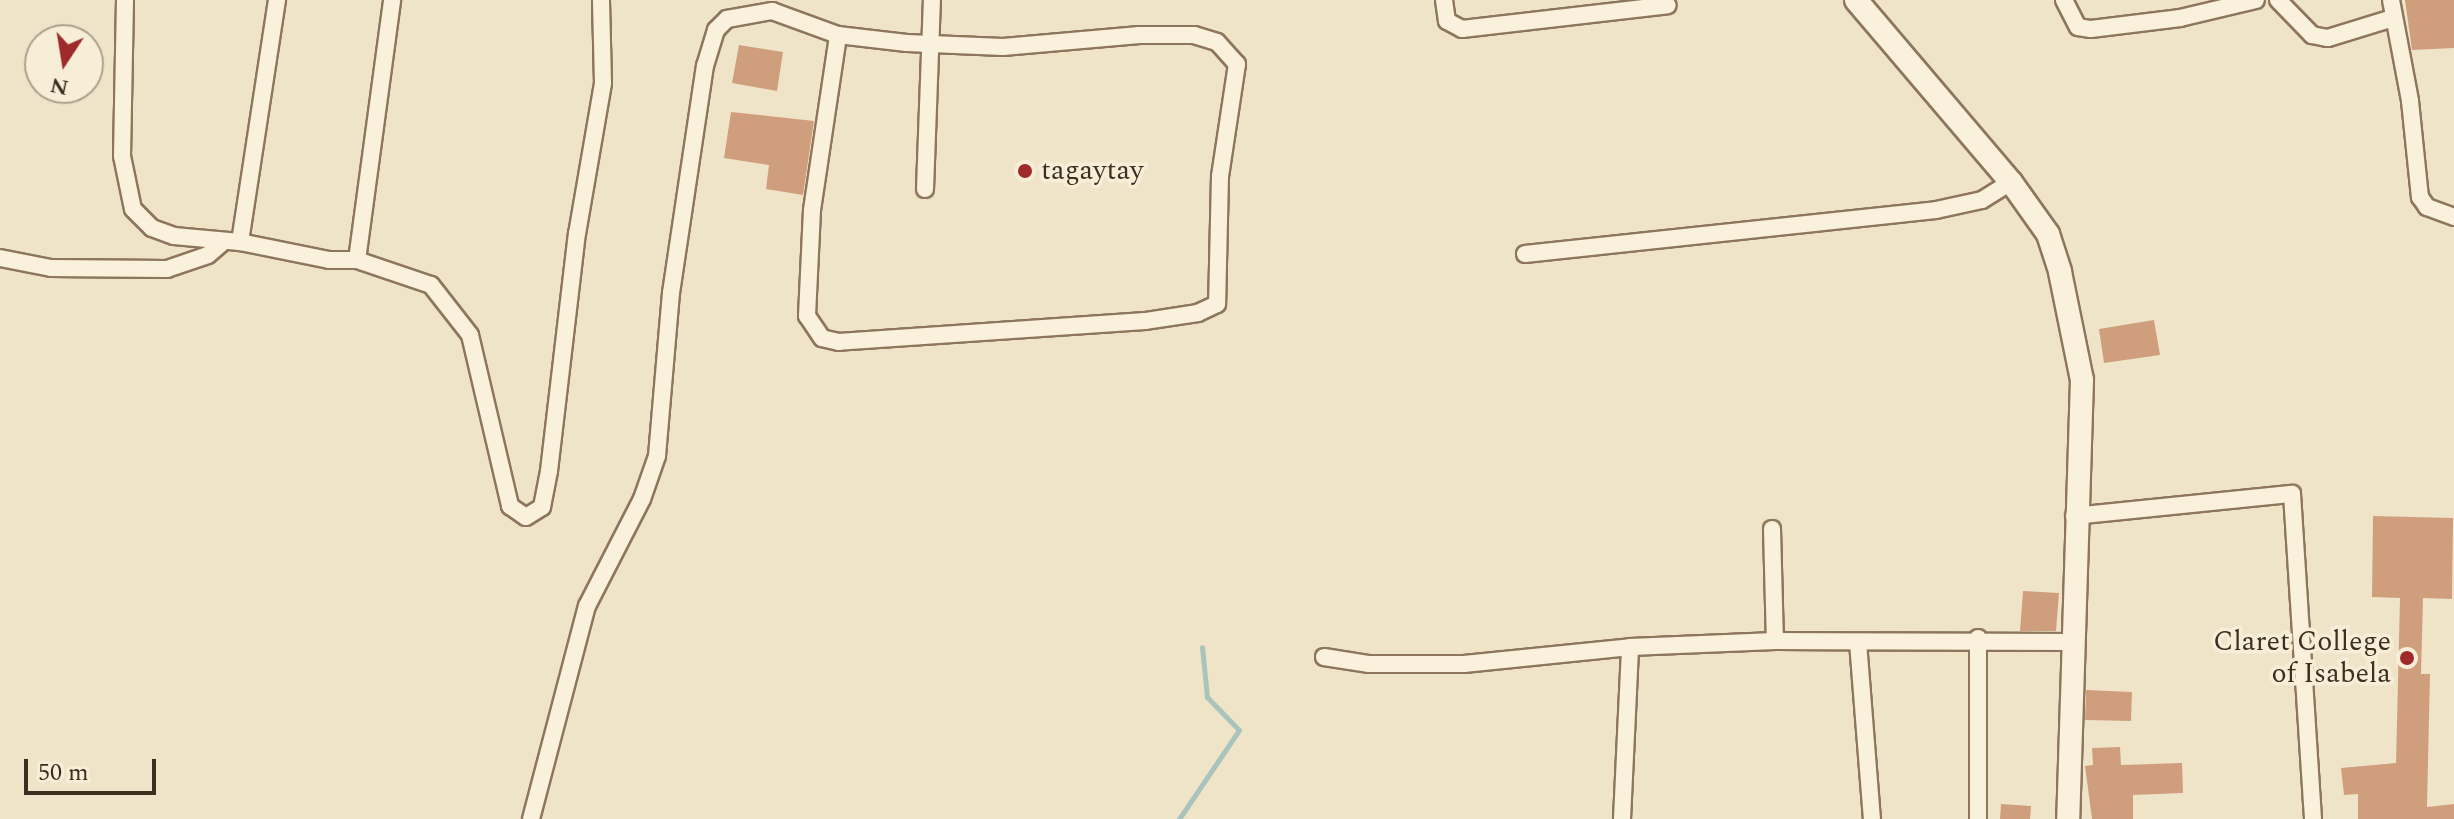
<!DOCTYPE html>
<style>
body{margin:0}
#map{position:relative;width:2454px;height:819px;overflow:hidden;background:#f0e4c8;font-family:Spectral,serif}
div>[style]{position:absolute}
.stream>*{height:5px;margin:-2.5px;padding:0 2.5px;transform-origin:2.5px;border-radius:2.5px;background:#a9c4bc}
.building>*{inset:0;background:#cf9f7d}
.roads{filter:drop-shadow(2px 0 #8d765c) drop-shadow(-2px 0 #8d765c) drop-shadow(0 2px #8d765c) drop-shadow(0 -2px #8d765c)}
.street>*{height:16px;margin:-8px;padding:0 8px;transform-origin:8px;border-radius:8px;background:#faf1dc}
.secondary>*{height:22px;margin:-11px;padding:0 11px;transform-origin:11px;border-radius:11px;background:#faf1dc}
.dots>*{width:22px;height:22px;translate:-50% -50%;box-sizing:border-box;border:4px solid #f7eed8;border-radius:50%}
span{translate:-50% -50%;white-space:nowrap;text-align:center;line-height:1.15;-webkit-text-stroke:7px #f7eed8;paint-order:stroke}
.poi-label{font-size:28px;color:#3d2e20}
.left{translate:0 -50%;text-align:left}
.right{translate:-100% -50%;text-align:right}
.north{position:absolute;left:24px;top:24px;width:80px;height:80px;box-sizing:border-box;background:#f7eed8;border:2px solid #ada18e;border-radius:50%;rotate:192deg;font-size:22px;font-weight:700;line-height:32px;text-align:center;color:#3d2e20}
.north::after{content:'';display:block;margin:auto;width:28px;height:36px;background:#9e2a2b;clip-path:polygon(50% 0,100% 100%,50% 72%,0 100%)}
.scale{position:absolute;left:24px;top:759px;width:132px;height:36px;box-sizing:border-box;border:4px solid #3d2e20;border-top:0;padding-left:10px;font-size:24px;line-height:28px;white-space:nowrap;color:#3d2e20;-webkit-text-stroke:6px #f7eed8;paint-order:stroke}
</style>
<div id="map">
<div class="stream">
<div style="left:1179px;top:819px;width:107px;rotate:-56deg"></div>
<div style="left:1239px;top:730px;width:46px;rotate:-134.1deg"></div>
<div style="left:1207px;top:697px;width:50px;rotate:-95.7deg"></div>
</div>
<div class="building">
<div style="clip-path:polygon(2405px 0,2454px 0,2454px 48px,2412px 50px)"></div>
<div style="clip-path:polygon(739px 45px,783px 52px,777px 91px,732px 83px)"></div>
<div style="clip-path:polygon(731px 112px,814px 121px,803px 195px,766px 189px,769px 165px,724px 158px)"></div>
<div style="clip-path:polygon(2154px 320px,2160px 355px,2104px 363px,2099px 329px)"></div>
<div style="clip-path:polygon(2373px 516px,2453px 518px,2452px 599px,2423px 598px,2421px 674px,2430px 674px,2427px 807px,2454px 804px,2454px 819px,2358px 819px,2358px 794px,2344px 795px,2341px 768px,2396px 763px,2400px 598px,2372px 597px)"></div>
<div style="clip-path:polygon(2023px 591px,2059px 593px,2056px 631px,2020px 631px)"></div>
<div style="clip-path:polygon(2086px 690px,2132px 692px,2131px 721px,2085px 720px)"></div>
<div style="clip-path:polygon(2120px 747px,2121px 765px,2182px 763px,2183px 793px,2133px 795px,2133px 819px,2092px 819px,2085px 766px,2093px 765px,2092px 748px)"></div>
<div style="clip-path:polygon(2001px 804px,2031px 806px,2030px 819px,2000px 819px)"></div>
</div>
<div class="roads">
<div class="street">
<div style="left:125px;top:0;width:156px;rotate:91.1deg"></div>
<div style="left:122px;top:156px;width:54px;rotate:78.3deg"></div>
<div style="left:133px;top:209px;width:27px;rotate:45deg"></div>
<div style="left:152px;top:228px;width:23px;rotate:20deg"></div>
<div style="left:174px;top:236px;width:66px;rotate:5.2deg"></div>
<div style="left:277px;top:0;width:245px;rotate:98.7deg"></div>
<div style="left:240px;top:242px;width:91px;rotate:11.4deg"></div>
<div style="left:329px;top:260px;width:28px"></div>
<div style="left:357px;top:260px;width:78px;rotate:18.7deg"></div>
<div style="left:431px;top:285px;width:63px;rotate:52deg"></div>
<div style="left:470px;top:335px;width:176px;rotate:76.8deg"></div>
<div style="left:510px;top:506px;width:19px;rotate:35deg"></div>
<div style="left:526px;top:517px;width:19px;rotate:-32deg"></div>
<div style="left:542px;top:507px;width:37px;rotate:-79deg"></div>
<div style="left:549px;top:471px;width:239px;rotate:-83.3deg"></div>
<div style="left:577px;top:234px;width:153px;rotate:-80.2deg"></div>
<div style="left:603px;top:83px;width:83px;rotate:-91.4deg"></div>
<div style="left:1444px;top:0;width:21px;rotate:82deg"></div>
<div style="left:1447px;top:21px;width:17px;rotate:28deg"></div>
<div style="left:1462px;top:29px;width:207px;rotate:-6.6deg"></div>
<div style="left:2064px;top:0;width:30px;rotate:63deg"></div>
<div style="left:2078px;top:27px;width:13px;rotate:9deg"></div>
<div style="left:2091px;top:29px;width:90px;rotate:-7deg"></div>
<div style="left:2180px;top:18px;width:78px;rotate:-13.3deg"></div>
<div style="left:2278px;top:0;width:49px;rotate:45.8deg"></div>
<div style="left:2312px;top:35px;width:16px;rotate:11deg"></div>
<div style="left:2328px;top:38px;width:68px;rotate:-17.1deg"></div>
<div style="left:2391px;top:0;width:103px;rotate:79.3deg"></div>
<div style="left:2410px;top:101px;width:97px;rotate:84.1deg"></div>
<div style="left:2420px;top:197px;width:12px;rotate:55deg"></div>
<div style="left:2427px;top:207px;width:29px;rotate:20deg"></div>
<div style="left:925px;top:189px;width:189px;rotate:-87.9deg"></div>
<div style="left:1525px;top:254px;width:413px;rotate:-6.1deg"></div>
<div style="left:1936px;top:210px;width:47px;rotate:-12.3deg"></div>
<div style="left:1982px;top:200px;width:34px;rotate:-32deg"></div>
<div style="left:0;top:258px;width:52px;rotate:11.1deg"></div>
<div style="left:51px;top:268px;width:116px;rotate:0.5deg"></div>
<div style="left:167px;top:269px;width:43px;rotate:-18.9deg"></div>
<div style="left:208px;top:255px;width:20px;rotate:-41deg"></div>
<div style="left:357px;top:260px;width:262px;rotate:-82.3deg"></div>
<div style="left:2074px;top:516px;width:219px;rotate:-5.8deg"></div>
<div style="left:2292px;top:494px;width:326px;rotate:86.3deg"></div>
<div style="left:1772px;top:529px;width:112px;rotate:88.5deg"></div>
<div style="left:1978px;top:638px;width:181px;rotate:90deg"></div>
<div style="left:1858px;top:642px;width:178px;rotate:85.5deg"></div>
<div style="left:1324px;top:657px;width:46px;rotate:8.8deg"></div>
<div style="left:1369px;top:664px;width:95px"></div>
<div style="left:1464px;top:664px;width:167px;rotate:-5.8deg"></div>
<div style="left:1630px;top:647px;width:145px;rotate:-2.4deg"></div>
<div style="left:1775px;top:641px;width:301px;rotate:0.2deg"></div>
<div style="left:531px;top:819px;width:220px;rotate:-75.3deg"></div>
<div style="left:587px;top:606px;width:120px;rotate:-62.8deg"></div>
<div style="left:642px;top:499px;width:46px;rotate:-70.8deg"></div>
<div style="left:657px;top:456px;width:164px;rotate:-85.1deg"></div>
<div style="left:671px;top:293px;width:230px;rotate:-81.5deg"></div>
<div style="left:705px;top:66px;width:38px;rotate:-73deg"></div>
<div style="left:716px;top:30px;width:16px;rotate:-45deg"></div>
<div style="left:727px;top:19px;width:46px;rotate:-10.1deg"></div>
<div style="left:772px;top:11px;width:70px;rotate:20deg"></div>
<div style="left:838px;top:35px;width:69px;rotate:6.6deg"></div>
<div style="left:907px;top:43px;width:96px;rotate:2.4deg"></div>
<div style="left:1003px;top:47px;width:137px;rotate:-5deg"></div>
<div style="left:1139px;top:35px;width:55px"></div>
<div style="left:1194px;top:35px;width:24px;rotate:17deg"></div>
<div style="left:1217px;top:42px;width:30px;rotate:48deg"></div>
<div style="left:1237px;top:64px;width:113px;rotate:98.6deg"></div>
<div style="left:1220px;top:176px;width:128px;rotate:91.3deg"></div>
<div style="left:1217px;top:304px;width:21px;rotate:155deg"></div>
<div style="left:1198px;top:313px;width:54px;rotate:171.4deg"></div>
<div style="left:1145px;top:321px;width:307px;rotate:176.1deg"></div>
<div style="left:839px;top:342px;width:17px;rotate:-167deg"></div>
<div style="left:822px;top:338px;width:27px;rotate:-124deg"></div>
<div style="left:807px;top:316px;width:106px;rotate:-87.3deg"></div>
<div style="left:812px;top:210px;width:177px;rotate:-81.5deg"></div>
<div style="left:1622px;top:819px;width:172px;rotate:-87.3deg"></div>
</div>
<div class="secondary">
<div style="left:1856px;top:0;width:239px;rotate:49.6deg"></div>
<div style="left:2011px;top:182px;width:64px;rotate:54.6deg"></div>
<div style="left:2048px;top:234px;width:40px;rotate:72deg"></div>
<div style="left:2060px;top:272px;width:110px;rotate:78.5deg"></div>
<div style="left:2082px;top:380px;width:439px;rotate:91.8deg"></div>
</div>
</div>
<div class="dots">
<div style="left:1025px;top:171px;background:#9e2a2b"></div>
<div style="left:2407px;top:658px;background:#9e2a2b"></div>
</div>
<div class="poi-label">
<span class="left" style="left:1041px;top:171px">tagaytay</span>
<span class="right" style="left:2391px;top:658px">Claret College<br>of Isabela</span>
</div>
<div class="north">N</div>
<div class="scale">50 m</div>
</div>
